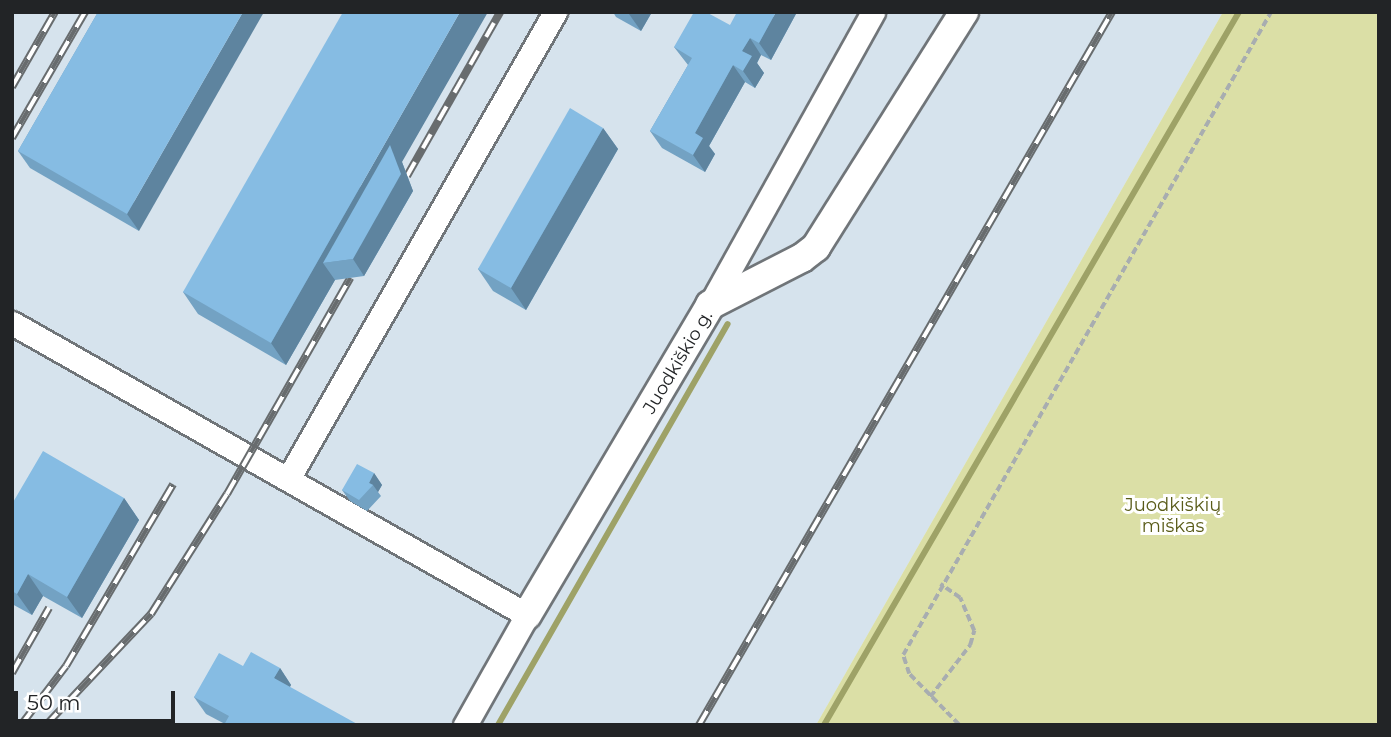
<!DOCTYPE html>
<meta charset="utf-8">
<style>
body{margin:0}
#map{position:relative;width:1391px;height:737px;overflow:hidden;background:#e8eff3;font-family:Montserrat,sans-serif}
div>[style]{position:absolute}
.built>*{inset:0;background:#d6e3ed}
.green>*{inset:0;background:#dbdfa6}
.stream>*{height:6px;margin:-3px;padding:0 3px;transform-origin:3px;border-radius:3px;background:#9ea267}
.path>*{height:3.5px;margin-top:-1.75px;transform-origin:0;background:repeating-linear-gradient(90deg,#a8adb0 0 7px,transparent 0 10.5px)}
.roads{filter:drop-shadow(2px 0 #707579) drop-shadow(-2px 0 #707579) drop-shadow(0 2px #707579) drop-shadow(0 -2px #707579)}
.minor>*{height:23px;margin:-11.5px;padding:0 11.5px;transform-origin:11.5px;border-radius:11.5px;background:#fff}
.tertiary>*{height:28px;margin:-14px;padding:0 14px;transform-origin:14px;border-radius:14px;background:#fff}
.rail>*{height:8px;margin-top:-4px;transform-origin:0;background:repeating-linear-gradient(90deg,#fff 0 16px,#686c6e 0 32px);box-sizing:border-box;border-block:2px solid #686c6e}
.wall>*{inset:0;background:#73a2c3}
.shaded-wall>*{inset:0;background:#5e849f}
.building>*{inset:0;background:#86bce3}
span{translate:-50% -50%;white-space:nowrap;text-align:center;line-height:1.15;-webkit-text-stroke:6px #fff;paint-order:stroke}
.street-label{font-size:18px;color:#222426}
.park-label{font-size:18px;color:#595b18}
.frame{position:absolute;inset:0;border:14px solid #222426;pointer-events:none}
.scale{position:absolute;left:14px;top:691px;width:161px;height:32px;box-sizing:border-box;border:4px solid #222426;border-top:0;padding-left:9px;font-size:21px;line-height:24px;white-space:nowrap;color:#222426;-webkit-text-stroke:5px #fff;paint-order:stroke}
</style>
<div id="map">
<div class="built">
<div style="clip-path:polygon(12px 12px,1223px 12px,816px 725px,12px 725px)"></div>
</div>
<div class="green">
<div style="clip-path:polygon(1223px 12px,1379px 12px,1379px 725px,816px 725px)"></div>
</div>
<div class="stream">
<div style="left:498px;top:725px;width:462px;rotate:-60.2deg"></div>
<div style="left:824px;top:725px;width:825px;rotate:-59.8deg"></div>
</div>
<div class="path">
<div style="left:930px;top:697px;width:66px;rotate:-52.4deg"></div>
<div style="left:970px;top:645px;width:15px;rotate:-74deg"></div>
<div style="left:974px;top:631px;width:36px;rotate:-113deg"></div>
<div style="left:960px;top:598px;width:24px;rotate:-145deg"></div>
<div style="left:959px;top:725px;width:71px;rotate:-134.4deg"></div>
<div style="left:909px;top:674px;width:20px;rotate:-108deg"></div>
<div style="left:903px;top:655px;width:741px;rotate:-60.22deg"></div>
</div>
<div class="roads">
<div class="minor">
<div style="left:710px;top:305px;width:335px;rotate:-60.9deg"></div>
<div style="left:12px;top:323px;width:592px;rotate:29.55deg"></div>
<div style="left:527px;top:615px;width:126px;rotate:119.4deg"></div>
<div style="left:288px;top:479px;width:538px;rotate:-60.24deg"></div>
</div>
<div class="tertiary">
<div style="left:527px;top:615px;width:360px;rotate:-59.4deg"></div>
<div style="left:710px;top:305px;width:103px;rotate:-27.1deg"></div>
<div style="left:802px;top:258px;width:18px;rotate:-38deg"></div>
<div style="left:816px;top:247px;width:278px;rotate:-57.8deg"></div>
</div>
</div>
<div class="rail">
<div style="left:12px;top:87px;width:86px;rotate:-60.2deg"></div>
<div style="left:12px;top:138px;width:146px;rotate:-59.9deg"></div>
<div style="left:407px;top:176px;width:189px;rotate:-60.4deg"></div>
<div style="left:12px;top:673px;width:75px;rotate:-60.4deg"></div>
<div style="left:21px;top:725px;width:74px;rotate:-52.7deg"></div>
<div style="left:66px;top:666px;width:211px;rotate:-59.5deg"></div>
<div style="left:46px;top:725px;width:153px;rotate:-46.6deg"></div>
<div style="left:151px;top:614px;width:142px;rotate:-57.7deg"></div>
<div style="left:227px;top:494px;width:249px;rotate:-60.3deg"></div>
<div style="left:699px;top:725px;width:824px;rotate:-59.92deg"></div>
</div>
<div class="wall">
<div style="clip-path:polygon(98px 12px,139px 231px,30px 168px,18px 151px)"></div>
<div style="clip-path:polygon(613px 12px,652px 12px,641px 31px,616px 17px)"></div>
<div style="clip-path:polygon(797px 12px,771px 60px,761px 55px,757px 63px,764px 73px,755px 88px,745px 82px,709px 146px,715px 154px,705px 172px,662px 148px,650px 131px,688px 65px,674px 47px,730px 25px)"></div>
<div style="clip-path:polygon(603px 128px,618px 149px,526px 310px,493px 291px,478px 269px)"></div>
<div style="clip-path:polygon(402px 162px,413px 191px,364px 276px,335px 280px,286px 365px,198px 314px,183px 292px)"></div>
<div style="clip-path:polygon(374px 473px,382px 485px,378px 492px,381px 496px,367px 511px,350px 501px,342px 490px)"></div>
<div style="clip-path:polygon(124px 498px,139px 520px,82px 618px,43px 596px,32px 615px,12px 604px,12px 504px)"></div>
<div style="clip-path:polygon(243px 666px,280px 668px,291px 685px,225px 724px,206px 714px,194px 697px)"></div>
</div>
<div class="shaded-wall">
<div style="clip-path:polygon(243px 12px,264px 12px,139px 231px,127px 214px)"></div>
<div style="clip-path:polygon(460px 12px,488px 12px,402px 162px,413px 191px,364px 276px,353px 259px,323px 263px,335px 280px,286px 365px,271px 343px)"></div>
<div style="clip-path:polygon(631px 12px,652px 12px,641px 31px,629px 14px)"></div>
<div style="clip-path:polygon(776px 12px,797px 12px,771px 60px,759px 43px)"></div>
<div style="clip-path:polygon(750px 38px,761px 55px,757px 63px,764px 73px,755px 88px,743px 71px,742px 51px)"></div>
<div style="clip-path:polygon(733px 65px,745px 82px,709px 146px,715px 154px,705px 172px,693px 155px,695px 133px)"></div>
<div style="clip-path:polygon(603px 128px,618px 149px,526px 310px,511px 288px)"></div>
<div style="clip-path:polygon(374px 473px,382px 485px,378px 492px,373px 485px,369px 483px)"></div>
<div style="clip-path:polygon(124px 498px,139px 520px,82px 618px,67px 597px)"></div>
<div style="clip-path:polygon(28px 574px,43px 596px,32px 615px,17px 594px)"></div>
<div style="clip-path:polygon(280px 668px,291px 685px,286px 695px,274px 678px)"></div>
</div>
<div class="building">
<div style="clip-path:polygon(98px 12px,243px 12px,127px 214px,18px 151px)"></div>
<div style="clip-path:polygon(343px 12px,460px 12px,271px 343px,183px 292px)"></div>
<div style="clip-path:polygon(694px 12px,706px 12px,730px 25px,737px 12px,776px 12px,759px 43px,750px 38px,742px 51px,752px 56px,743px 71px,733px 65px,695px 133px,703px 138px,693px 155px,650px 131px,692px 58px,674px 47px)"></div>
<div style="clip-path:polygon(570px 108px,603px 128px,511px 288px,478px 269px)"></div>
<div style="clip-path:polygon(390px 145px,401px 174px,353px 259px,323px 263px)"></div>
<div style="clip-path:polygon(43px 451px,124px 498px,67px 597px,28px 574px,17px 594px,12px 591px,12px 504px)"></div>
<div style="clip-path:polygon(357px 464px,374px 473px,369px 483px,373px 485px,359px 500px,342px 490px)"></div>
<div style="clip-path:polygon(251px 652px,280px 668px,274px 678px,359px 725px,224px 725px,229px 716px,194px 697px,219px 653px,243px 666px)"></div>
</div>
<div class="street-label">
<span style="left:678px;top:362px;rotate:-59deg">Juodkiškio g.</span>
</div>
<div class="park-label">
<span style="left:1173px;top:516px">Juodkiškių<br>miškas</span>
</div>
<div class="frame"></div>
<div class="scale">50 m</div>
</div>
